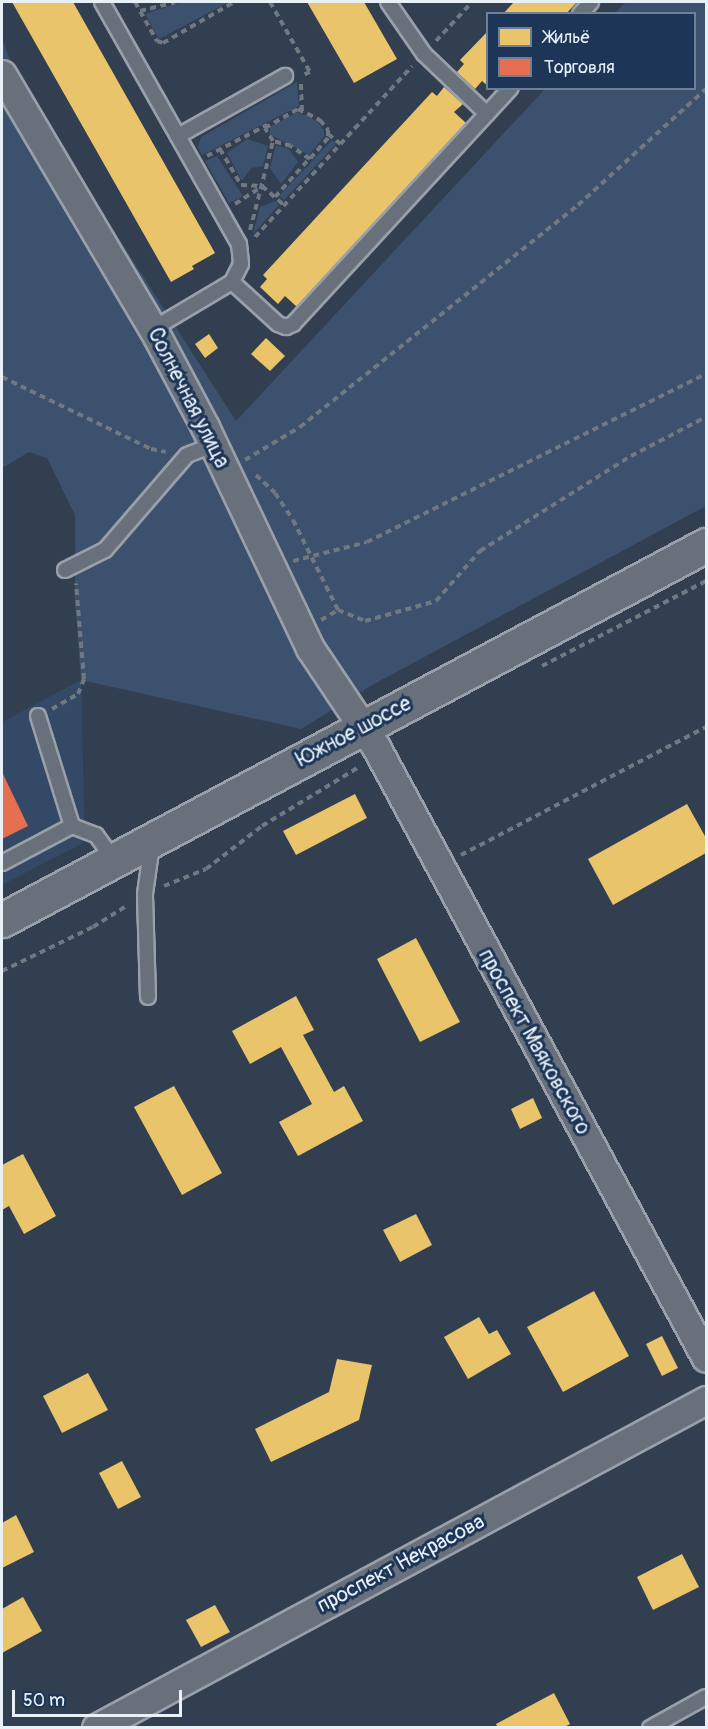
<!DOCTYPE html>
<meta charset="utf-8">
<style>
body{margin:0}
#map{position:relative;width:708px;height:1729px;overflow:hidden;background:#323f50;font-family:Pangolin,sans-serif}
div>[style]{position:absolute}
.built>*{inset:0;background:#334965}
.green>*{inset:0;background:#3c516d}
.homes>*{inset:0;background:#e9c46a}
.shops>*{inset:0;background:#e76f51}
.path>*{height:4px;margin-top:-2px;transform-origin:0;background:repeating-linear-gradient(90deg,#707881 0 6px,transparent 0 10.5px)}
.roads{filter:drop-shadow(2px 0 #99a0aa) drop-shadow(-2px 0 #99a0aa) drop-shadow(0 2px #99a0aa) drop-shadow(0 -2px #99a0aa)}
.lane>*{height:14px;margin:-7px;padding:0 7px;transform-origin:7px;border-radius:7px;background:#67707b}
.street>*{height:27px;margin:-13.5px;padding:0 13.5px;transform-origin:13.5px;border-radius:13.5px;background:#67707b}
.secondary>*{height:33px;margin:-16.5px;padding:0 16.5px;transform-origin:16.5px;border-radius:16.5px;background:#67707b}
span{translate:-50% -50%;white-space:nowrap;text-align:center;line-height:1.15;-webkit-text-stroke:6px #1d3557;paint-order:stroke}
.street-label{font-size:21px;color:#e8f1f8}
.frame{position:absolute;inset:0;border:3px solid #e8f1f8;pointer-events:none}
.legend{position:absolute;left:486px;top:12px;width:210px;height:78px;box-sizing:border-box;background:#1d3557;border:2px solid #6e8097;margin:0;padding:8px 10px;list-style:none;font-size:18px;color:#e8f1f8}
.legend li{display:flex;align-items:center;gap:12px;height:30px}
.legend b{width:30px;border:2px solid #6e8097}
.scale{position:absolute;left:12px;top:1690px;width:170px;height:27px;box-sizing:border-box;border:3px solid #e8f1f8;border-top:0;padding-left:8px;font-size:18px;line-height:21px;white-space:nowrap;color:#e8f1f8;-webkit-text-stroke:4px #1d3557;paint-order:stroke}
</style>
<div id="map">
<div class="built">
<div style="clip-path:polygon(81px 680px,85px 842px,2px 885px,2px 722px)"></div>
</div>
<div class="green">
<div style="clip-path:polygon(182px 2px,229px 2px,159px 39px,145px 14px)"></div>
<div style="clip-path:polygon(626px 2px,706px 2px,706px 506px,374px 684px,301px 729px,81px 680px,75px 600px,75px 515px,47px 458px,29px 452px,2px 468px,2px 39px,15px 72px,76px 172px,236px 421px,545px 89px,694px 88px,694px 14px,615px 13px)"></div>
<div style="clip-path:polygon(297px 82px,299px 106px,202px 155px,198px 147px,201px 137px)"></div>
<div style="clip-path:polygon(298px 112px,318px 122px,324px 131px,324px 137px,309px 155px,269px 134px,271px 126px)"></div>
<div style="clip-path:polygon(247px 139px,268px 146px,263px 166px,251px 168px,242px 181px,227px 153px)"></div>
<div style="clip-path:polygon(332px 140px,336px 144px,284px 200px,279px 196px)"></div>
<div style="clip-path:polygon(276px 145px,289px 149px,298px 162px,281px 184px,270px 168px)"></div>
<div style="clip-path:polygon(217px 156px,243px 196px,229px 203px,205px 161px)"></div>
<div style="clip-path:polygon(275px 201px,279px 205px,253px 234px,260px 207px)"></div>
</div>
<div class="homes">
<div style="clip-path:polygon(12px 2px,73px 2px,215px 253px,192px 266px,194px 269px,171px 282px)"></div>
<div style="clip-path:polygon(307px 2px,364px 2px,397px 59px,354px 83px)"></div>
<div style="clip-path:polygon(514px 2px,577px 2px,566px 14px,503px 14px)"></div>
<div style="clip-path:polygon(488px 31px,488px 86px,482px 81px,475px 89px,457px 72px,464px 64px,460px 60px)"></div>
<div style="clip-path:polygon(444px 87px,463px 104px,454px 112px,466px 123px,297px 307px,285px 296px,278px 304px,260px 287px,267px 279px,263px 275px,432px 92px,437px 96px)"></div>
<div style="clip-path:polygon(209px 334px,218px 348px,205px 358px,195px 344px)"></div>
<div style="clip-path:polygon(266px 338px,285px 356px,270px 371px,251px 354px)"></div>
<div style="clip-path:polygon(355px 794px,367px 818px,296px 855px,283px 831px)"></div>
<div style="clip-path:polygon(687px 804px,706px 838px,706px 853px,613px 905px,588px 859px)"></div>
<div style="clip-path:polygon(416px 938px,460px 1022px,420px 1042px,377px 959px)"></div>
<div style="clip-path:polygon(296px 996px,314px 1030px,303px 1035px,334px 1092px,344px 1086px,363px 1121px,298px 1156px,279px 1122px,312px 1104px,281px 1047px,250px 1064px,232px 1031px)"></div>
<div style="clip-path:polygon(174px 1086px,222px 1173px,182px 1195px,134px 1107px)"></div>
<div style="clip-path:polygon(533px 1098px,542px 1118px,520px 1129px,511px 1109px)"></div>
<div style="clip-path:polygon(23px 1154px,56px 1216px,24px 1234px,9px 1206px,2px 1210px,2px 1165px)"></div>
<div style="clip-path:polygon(416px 1214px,432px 1245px,400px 1262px,383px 1230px)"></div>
<div style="clip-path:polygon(594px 1291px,629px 1356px,563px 1392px,527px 1327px)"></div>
<div style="clip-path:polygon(479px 1317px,489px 1334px,497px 1330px,511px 1354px,468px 1379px,444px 1337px)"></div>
<div style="clip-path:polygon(662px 1336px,678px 1368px,662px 1376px,646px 1344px)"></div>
<div style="clip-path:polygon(337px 1359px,372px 1365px,359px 1420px,271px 1462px,255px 1429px,329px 1392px)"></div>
<div style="clip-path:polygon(88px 1373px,108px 1410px,62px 1433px,43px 1396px)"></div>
<div style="clip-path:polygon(122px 1461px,141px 1497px,118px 1509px,99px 1473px)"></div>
<div style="clip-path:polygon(16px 1515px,34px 1552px,2px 1568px,2px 1523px)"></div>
<div style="clip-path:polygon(682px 1554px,699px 1587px,653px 1610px,637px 1577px)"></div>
<div style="clip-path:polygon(23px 1597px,42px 1631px,2px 1653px,2px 1609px)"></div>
<div style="clip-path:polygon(215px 1605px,230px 1632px,201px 1647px,186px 1620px)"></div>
<div style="clip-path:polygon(554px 1693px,570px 1724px,563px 1728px,498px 1728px,496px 1724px)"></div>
</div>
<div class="shops">
<div style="clip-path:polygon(2px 772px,28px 826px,2px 839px)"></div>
</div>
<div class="path">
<div style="left:135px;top:2px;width:45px;rotate:60.6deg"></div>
<div style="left:157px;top:41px;width:6px;rotate:18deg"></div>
<div style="left:163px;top:43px;width:82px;rotate:-30deg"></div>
<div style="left:270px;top:2px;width:81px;rotate:60.3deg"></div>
<div style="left:310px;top:72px;width:8px;rotate:157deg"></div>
<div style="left:140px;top:11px;width:36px;rotate:-14deg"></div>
<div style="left:436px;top:41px;width:53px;rotate:-47.3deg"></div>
<div style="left:301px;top:84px;width:26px;rotate:88deg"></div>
<div style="left:298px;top:109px;width:25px;rotate:27deg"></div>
<div style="left:320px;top:120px;width:13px;rotate:51deg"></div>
<div style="left:328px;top:130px;width:8px;rotate:90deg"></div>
<div style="left:328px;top:138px;width:28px;rotate:131deg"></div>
<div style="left:310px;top:159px;width:23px;rotate:-146deg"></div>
<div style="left:291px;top:146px;width:19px;rotate:-164deg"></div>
<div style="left:273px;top:141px;width:15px;rotate:-122deg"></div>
<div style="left:265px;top:128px;width:38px;rotate:-30deg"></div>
<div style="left:328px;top:134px;width:16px;rotate:38deg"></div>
<div style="left:220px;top:149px;width:42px;rotate:59.7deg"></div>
<div style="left:241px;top:185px;width:21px;rotate:3deg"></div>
<div style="left:262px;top:186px;width:29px;rotate:41deg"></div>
<div style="left:207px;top:156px;width:68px;rotate:-27.3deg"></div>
<div style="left:275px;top:197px;width:51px;rotate:-48.2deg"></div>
<div style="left:235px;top:204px;width:31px;rotate:-33deg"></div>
<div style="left:250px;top:230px;width:92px;rotate:-75.5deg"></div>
<div style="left:255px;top:237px;width:232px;rotate:-47.4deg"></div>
<div style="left:2px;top:377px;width:165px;rotate:25.8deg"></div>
<div style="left:151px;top:449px;width:15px;rotate:11deg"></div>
<div style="left:245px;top:460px;width:64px;rotate:-31deg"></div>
<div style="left:300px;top:427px;width:356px;rotate:-38.6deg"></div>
<div style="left:578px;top:205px;width:173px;rotate:-42.2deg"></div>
<div style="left:256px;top:475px;width:26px;rotate:43deg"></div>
<div style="left:275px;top:493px;width:32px;rotate:56deg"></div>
<div style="left:293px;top:520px;width:101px;rotate:63.4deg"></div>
<div style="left:293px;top:561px;width:76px;rotate:-14.4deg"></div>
<div style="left:367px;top:542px;width:378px;rotate:-26.4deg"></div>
<div style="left:321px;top:620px;width:20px;rotate:-30deg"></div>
<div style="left:338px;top:610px;width:29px;rotate:22deg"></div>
<div style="left:365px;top:621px;width:74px;rotate:-15.7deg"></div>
<div style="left:436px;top:601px;width:67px;rotate:-48.7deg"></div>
<div style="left:480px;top:551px;width:178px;rotate:-32.2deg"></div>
<div style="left:631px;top:456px;width:85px;rotate:-27.5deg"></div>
<div style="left:542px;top:666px;width:185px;rotate:-27.4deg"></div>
<div style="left:52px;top:709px;width:30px;rotate:-30deg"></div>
<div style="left:78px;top:694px;width:16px;rotate:-68deg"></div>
<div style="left:84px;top:679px;width:96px;rotate:-94.8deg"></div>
<div style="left:461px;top:855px;width:276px;rotate:-27.6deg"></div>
<div style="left:164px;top:886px;width:45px;rotate:-22deg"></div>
<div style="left:206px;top:869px;width:71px;rotate:-37.5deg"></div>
<div style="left:262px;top:826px;width:114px;rotate:-31.3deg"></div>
<div style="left:2px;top:971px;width:101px;rotate:-25.8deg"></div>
<div style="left:93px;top:927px;width:41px;rotate:-32.2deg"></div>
</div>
<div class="roads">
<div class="lane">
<div style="left:102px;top:2px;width:278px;rotate:60.5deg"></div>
<div style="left:239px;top:244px;width:20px;rotate:84deg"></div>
<div style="left:241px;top:264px;width:20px;rotate:117deg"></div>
<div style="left:232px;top:282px;width:92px;rotate:149.3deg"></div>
<div style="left:388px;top:2px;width:63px;rotate:55.3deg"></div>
<div style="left:424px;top:54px;width:87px;rotate:43.6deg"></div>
<div style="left:580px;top:14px;width:16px;rotate:-47deg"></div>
<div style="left:178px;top:136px;width:123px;rotate:-29.3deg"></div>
<div style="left:232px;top:282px;width:62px;rotate:42.4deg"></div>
<div style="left:278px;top:324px;width:9px;rotate:21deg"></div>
<div style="left:286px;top:327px;width:8px;rotate:-23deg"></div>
<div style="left:293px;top:324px;width:321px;rotate:-47.3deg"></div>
<div style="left:65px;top:570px;width:45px;rotate:-26.6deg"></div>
<div style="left:105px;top:550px;width:125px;rotate:-49.2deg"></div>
<div style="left:187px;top:455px;width:28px;rotate:-21deg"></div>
<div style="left:38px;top:716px;width:115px;rotate:72.8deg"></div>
<div style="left:2px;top:863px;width:79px;rotate:-27.9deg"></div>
<div style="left:72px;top:826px;width:26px;rotate:21deg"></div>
<div style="left:96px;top:835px;width:31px;rotate:54deg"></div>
<div style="left:148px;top:997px;width:103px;rotate:-91.7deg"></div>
<div style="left:145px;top:894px;width:50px;rotate:-82deg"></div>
<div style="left:650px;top:1728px;width:64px;rotate:-29deg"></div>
</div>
<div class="street">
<div style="left:2px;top:74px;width:296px;rotate:59.4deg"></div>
<div style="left:153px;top:329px;width:111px;rotate:62deg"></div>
<div style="left:205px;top:427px;width:245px;rotate:64.6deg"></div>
<div style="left:310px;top:648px;width:119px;rotate:56.3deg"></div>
<div style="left:376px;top:747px;width:694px;rotate:61.63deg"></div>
<div style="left:96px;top:1728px;width:693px;rotate:-28.27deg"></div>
</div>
<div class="secondary">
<div style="left:2px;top:920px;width:798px;rotate:-28.04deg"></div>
</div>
</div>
<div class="street-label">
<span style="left:188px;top:398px;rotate:63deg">Солнечная улица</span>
<span style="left:354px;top:732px;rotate:-28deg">Южное шоссе</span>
<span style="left:534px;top:1042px;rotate:61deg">проспект Маяковского</span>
<span style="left:401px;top:1564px;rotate:-28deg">проспект Некрасова</span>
</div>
<div class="frame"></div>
<ul class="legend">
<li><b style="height:16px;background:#e9c46a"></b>Жильё</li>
<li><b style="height:16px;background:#e76f51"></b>Торговля</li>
</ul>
<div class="scale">50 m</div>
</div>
